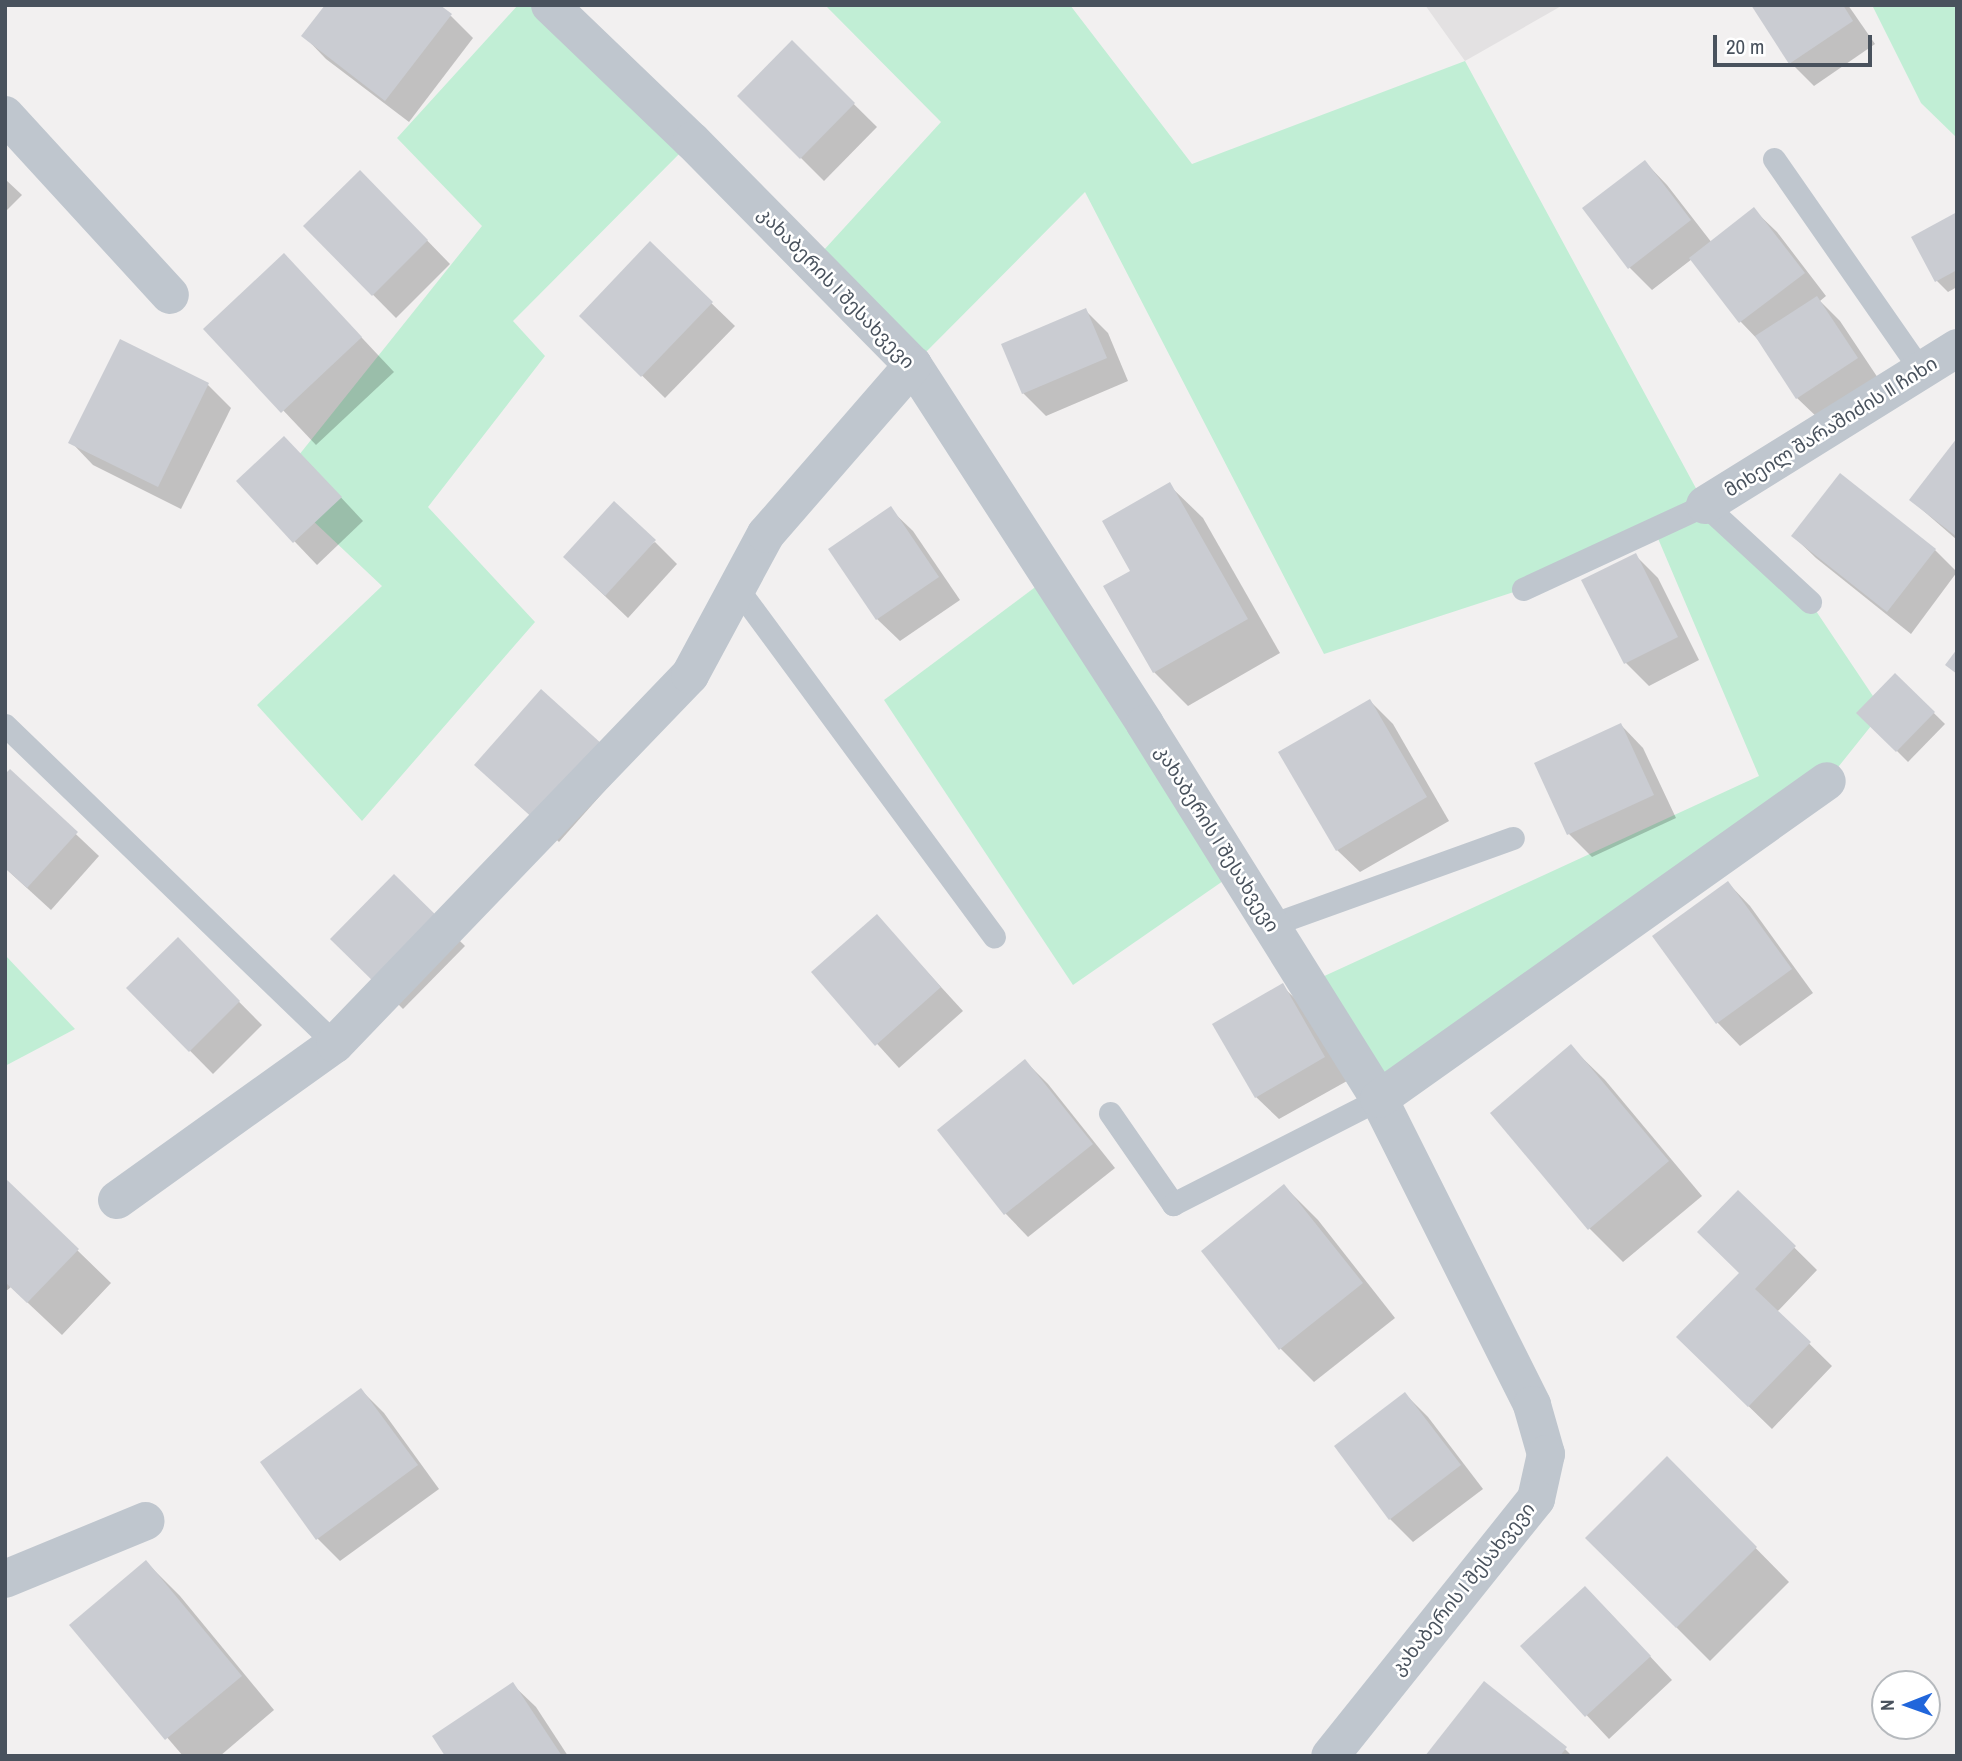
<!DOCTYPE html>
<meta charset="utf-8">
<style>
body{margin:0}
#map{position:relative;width:1962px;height:1761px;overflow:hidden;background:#f2f0f0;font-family:"Archivo Narrow","Noto Sans Georgian",sans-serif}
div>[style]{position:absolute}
.education>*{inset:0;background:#e3e1e2}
.green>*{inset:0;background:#c1eed5}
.shadow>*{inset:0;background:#0003}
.building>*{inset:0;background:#caccd2}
.service>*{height:23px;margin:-11.5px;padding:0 11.5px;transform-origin:11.5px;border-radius:11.5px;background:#bfc6ce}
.minor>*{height:38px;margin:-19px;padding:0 19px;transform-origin:19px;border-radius:19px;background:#bfc6ce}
span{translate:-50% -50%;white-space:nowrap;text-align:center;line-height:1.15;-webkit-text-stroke:5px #fff;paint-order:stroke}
.street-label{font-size:19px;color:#49525d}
.frame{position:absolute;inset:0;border:7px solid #49525d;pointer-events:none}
.north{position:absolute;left:1871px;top:1670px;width:70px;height:70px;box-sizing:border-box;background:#fff;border:2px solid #b6babe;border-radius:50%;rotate:269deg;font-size:19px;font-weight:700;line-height:28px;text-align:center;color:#49525d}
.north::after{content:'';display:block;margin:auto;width:24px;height:32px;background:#2166db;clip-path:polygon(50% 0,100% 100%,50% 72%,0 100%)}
.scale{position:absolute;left:1713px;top:35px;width:159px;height:32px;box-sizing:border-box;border:4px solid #49525d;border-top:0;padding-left:9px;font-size:21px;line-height:24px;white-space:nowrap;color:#49525d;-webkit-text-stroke:5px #fff;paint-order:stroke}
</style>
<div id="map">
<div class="education">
<div style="clip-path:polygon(1425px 5px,1563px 5px,1465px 61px)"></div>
</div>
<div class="green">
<div style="clip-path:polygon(518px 5px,550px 5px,692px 141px,513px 321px,545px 356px,428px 507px,535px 622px,362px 821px,257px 705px,382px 586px,275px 485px,482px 226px,397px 138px)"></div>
<div style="clip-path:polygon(825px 5px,1070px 5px,1192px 164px,1465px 61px,1705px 505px,1810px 602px,1883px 711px,1827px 781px,1379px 1099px,1307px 984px,1759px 776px,1654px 529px,1523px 589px,1324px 654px,1085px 192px,913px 365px,812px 263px,941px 122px)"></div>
<div style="clip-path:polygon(1872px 5px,1957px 5px,1957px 138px,1921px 103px)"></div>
<div style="clip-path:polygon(1050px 576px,1236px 872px,1073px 985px,884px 700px)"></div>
<div style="clip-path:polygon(5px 955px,75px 1029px,5px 1066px)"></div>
</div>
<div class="shadow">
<div style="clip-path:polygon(1753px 5px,1848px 5px,1875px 44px,1814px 86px,1791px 63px)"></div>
<div style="clip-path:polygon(451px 16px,473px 38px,409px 122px,326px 59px,304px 36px)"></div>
<div style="clip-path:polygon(792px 43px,877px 127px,824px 181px,739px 96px)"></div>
<div style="clip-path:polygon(1645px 162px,1667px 185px,1712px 243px,1754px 210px,1777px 232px,1826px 296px,1820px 301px,1840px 321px,1880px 381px,1820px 420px,1797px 398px,1763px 345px,1741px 322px,1692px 259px,1652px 290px,1629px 267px)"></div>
<div style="clip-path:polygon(5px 179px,22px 195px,5px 212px)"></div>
<div style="clip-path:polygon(383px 195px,450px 264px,396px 318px,305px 226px)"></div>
<div style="clip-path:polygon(1957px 214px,1957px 287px,1948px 292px,1937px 281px,1913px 238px)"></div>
<div style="clip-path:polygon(650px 244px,735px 326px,665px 398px,581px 316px)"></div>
<div style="clip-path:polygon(284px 255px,394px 372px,316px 445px,206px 329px)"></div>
<div style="clip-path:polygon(1085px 310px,1108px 333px,1128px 381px,1046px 416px,1023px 393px)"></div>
<div style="clip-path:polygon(121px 341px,208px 385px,231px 408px,181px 509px,93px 465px,71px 442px)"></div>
<div style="clip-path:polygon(1957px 440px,1957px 540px,1911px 500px)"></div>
<div style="clip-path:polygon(307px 461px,363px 521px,317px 565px,238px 482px)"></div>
<div style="clip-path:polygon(1840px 475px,1935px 550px,1957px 572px,1911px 634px,1816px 558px,1793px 536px)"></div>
<div style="clip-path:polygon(1169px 485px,1203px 518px,1280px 653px,1188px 706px,1154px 672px,1132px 572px)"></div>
<div style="clip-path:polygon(890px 509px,913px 531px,960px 600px,900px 641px,877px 619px)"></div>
<div style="clip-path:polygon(655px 542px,677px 564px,628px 618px,588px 580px)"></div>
<div style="clip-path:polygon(1635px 555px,1658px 578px,1699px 660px,1649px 686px,1626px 663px,1584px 581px)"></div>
<div style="clip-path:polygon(1895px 675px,1945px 724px,1908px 762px,1859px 713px)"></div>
<div style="clip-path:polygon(1370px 701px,1393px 724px,1449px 821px,1360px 872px,1337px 850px)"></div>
<div style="clip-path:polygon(1621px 725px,1643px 748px,1676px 818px,1592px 857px,1569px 834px,1536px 764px)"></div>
<div style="clip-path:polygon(476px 765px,624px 769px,559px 842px)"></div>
<div style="clip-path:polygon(10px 772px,99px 856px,51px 910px,5px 868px)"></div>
<div style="clip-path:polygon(394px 876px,465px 946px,403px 1009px,333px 939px)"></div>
<div style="clip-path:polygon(1728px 883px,1750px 906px,1813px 993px,1740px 1046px,1718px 1023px,1655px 936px)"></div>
<div style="clip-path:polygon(876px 916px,963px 1011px,899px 1068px,813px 973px)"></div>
<div style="clip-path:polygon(178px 940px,262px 1025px,213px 1074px,128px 988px)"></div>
<div style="clip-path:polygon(1282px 986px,1305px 1008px,1347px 1081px,1279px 1119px,1256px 1097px)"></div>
<div style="clip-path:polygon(1571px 1047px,1605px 1080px,1702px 1196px,1623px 1262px,1590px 1229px,1493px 1113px)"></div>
<div style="clip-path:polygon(1025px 1061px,1048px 1084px,1115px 1168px,1028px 1237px,1006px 1214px,939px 1130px)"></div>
<div style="clip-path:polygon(5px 1180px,111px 1283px,62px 1335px,11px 1287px,5px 1292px)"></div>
<div style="clip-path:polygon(1284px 1186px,1318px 1220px,1395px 1318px,1314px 1382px,1281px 1349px,1203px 1251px)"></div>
<div style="clip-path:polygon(1738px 1192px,1817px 1270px,1777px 1312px,1832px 1366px,1772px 1429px,1701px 1360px,1741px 1273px)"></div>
<div style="clip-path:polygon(361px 1390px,384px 1413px,439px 1489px,340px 1561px,317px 1538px)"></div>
<div style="clip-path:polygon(1405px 1394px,1428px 1417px,1483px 1489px,1413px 1542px,1390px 1519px)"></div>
<div style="clip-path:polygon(1667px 1458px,1789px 1582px,1710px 1661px,1587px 1538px)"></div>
<div style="clip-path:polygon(146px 1562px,180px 1596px,274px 1710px,220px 1756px,183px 1756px,71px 1625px)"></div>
<div style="clip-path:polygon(1608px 1611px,1672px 1680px,1609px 1739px,1522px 1646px)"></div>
<div style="clip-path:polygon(513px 1685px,536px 1707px,568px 1756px,447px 1756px)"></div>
<div style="clip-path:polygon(1565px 1749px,1572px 1756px,1428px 1756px)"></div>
</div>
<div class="building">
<div style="clip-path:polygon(325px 5px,440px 5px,452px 14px,385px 101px,301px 36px)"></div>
<div style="clip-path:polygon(1751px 5px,1843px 5px,1853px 21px,1789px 64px)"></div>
<div style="clip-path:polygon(792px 40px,855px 103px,800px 159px,737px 96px)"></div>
<div style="clip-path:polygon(1645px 160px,1691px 220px,1628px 269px,1582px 208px)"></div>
<div style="clip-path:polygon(360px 170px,428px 240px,372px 296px,303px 226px)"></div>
<div style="clip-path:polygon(1754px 207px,1805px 273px,1739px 323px,1689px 258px)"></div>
<div style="clip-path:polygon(1957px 212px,1957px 270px,1935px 282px,1911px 237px)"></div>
<div style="clip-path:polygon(650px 241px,713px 302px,641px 377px,579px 316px)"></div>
<div style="clip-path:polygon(284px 253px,362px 337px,281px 413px,203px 329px)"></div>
<div style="clip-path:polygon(1817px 296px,1858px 358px,1796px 399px,1755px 336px)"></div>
<div style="clip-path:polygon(1086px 308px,1107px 358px,1022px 394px,1001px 344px)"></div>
<div style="clip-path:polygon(120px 339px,209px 383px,158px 487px,68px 443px)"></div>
<div style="clip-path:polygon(284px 436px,342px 497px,293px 543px,236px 481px)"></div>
<div style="clip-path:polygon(1957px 438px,1957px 537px,1909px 500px)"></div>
<div style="clip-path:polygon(1840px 473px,1936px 549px,1887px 612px,1791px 536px)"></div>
<div style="clip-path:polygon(1170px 482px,1248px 619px,1153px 673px,1103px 586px,1130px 571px,1102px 521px)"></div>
<div style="clip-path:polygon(614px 501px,656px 540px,605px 596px,563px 557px)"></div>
<div style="clip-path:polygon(891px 506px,939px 577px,876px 620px,828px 549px)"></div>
<div style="clip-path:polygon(1636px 553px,1678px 637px,1624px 664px,1581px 580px)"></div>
<div style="clip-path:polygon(1957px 649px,1957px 674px,1945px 665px)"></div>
<div style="clip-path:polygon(1895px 673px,1935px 712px,1896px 752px,1856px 713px)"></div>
<div style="clip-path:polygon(541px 689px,603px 745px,535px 820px,474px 765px)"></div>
<div style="clip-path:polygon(1370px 699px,1427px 797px,1336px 851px,1278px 752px)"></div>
<div style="clip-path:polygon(1621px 723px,1654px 795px,1567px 835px,1534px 763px)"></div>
<div style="clip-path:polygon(10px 769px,78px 832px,27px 888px,5px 868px,5px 774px)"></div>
<div style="clip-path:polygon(394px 874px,444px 923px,379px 987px,330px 939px)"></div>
<div style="clip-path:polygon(1728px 881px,1792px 969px,1716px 1024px,1652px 936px)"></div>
<div style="clip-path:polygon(877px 914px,941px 987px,875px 1046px,811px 972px)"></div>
<div style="clip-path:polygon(178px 937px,240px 1001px,189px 1052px,126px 988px)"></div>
<div style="clip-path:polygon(1283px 983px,1325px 1057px,1255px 1098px,1212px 1024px)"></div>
<div style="clip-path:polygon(1571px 1044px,1669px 1161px,1588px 1230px,1490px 1113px)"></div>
<div style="clip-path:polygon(1025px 1059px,1093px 1144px,1004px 1215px,937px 1130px)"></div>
<div style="clip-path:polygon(5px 1178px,79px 1249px,27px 1303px,5px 1282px)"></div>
<div style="clip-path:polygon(1284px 1184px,1363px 1283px,1279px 1350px,1201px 1251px)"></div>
<div style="clip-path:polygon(1738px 1190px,1796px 1246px,1755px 1289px,1811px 1342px,1748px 1407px,1676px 1337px,1739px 1273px,1697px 1232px)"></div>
<div style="clip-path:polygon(361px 1388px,418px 1465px,316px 1540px,260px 1462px)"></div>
<div style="clip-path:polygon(1405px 1392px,1461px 1465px,1389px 1520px,1334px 1446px)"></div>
<div style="clip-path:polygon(1667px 1456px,1757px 1547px,1676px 1628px,1585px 1538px)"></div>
<div style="clip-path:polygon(146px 1560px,242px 1676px,165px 1740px,69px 1625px)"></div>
<div style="clip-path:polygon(1585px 1586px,1651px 1656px,1585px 1717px,1520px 1646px)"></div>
<div style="clip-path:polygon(1484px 1681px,1567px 1747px,1560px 1756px,1425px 1756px)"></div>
<div style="clip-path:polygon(513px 1682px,562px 1756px,445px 1756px,432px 1736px)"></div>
</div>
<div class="service">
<div style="left:1774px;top:159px;width:259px;rotate:55.2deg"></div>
<div style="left:737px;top:588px;width:433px;rotate:53.6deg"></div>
<div style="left:1523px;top:589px;width:200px;rotate:-24.8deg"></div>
<div style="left:1705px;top:505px;width:143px;rotate:42.7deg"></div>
<div style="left:5px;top:725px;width:459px;rotate:44deg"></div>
<div style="left:1271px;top:925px;width:257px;rotate:-19.8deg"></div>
<div style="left:1110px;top:1113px;width:111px;rotate:55.3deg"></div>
<div style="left:1173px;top:1204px;width:231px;rotate:-27deg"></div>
</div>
<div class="minor">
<div style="left:550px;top:5px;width:197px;rotate:43.8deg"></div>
<div style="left:692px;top:141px;width:315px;rotate:45.4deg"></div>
<div style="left:913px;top:365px;width:427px;rotate:57.1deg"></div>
<div style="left:1145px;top:724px;width:442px;rotate:58deg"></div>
<div style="left:1379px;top:1099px;width:342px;rotate:63.4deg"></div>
<div style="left:1532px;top:1405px;width:51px;rotate:74.1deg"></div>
<div style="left:1546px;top:1454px;width:46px;rotate:102.5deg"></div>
<div style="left:1536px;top:1499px;width:329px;rotate:128.7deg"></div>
<div style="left:5px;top:115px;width:244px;rotate:47.5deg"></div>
<div style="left:1705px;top:505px;width:297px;rotate:-31.9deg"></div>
<div style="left:1379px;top:1099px;width:549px;rotate:-35.37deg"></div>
<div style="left:117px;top:1200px;width:268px;rotate:-35.6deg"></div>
<div style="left:335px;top:1044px;width:512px;rotate:-46.11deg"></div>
<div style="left:690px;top:675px;width:160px;rotate:-61.7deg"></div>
<div style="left:766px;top:534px;width:224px;rotate:-49deg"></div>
<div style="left:5px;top:1579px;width:152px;rotate:-22.4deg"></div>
</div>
<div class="street-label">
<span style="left:836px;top:288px;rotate:46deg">კახაბერის I შესახვევი</span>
<span style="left:1831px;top:427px;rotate:-32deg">მიხეილ შარაშიძის II ჩიხი</span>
<span style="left:1217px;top:839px;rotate:58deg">კახაბერის I შესახვევი</span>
<span style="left:1463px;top:1589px;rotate:-51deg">კახაბერის I შესახვევი</span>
</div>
<div class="frame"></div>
<div class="north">N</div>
<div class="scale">20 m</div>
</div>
